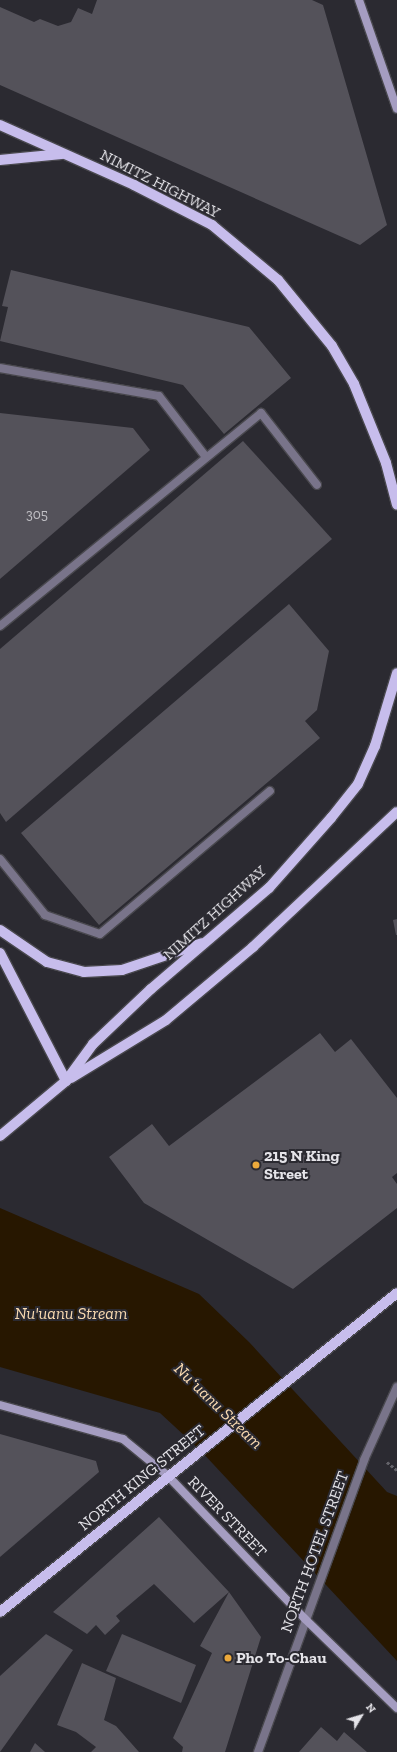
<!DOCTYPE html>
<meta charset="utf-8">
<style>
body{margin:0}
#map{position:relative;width:397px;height:1752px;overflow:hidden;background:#2b2a31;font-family:"Zilla Slab",serif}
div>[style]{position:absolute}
.water>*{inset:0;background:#271700}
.building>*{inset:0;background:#54525a}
.path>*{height:2.5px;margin-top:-1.25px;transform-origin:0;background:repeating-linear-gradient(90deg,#636269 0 3px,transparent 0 5px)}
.roads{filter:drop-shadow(1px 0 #49484e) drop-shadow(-1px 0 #49484e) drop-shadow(0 1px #49484e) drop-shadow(0 -1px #49484e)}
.lane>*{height:8px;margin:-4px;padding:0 4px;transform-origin:4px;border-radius:4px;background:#79748a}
.street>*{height:8px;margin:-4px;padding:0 4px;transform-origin:4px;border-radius:4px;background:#79748a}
.secondary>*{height:8px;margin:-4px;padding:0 4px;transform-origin:4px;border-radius:4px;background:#a59dc1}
.primary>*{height:10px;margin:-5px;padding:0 5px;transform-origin:5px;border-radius:5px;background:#c7bdec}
.dots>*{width:11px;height:11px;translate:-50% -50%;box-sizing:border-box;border:2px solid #2b2a31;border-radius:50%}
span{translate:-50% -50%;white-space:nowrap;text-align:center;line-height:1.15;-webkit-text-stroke:4px #2b2a31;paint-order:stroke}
.number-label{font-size:14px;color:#c1c0c5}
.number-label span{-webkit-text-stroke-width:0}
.street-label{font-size:16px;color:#e5e4e9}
.poi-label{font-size:16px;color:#e5e4e9;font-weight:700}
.left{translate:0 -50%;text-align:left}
.water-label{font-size:17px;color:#f9dab1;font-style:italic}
.north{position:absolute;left:341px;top:1696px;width:40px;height:40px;-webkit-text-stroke:3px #2b2a31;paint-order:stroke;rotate:52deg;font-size:11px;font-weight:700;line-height:16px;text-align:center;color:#e5e4e9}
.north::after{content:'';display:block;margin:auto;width:14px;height:18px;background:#e5e4e9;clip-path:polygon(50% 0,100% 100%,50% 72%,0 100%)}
</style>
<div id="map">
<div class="water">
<div style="clip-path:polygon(0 1208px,199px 1294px,249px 1342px,387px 1492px,397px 1496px,397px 1661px,200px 1450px,160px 1413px,0 1367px)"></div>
</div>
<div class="building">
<div style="clip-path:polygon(97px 0,312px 0,323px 5px,387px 225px,360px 245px,0 85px,0 7px,34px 22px,40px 19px,58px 26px,71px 22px,78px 8px,92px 14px)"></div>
<div style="clip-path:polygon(11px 270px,249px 327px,291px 378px,224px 434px,183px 385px,0 341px,8px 307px,2px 306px)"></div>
<div style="clip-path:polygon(0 413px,133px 428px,150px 450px,0 579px)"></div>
<div style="clip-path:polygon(243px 441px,332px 539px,6px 822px,0 813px,0 649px)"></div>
<div style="clip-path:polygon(289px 604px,329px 651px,317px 710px,305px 721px,320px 738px,99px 925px,21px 833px)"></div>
<div style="clip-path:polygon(397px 919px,397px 935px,396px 935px,393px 920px)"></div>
<div style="clip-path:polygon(320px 1033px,335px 1052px,351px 1039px,397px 1098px,397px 1173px,392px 1177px,397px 1184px,397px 1208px,293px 1289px,144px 1203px,109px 1157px,152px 1124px,169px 1146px)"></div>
<div style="clip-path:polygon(0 1434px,96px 1461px,99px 1472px,0 1557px)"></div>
<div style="clip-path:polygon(159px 1517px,229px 1592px,194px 1623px,154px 1584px,116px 1616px,120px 1621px,105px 1635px,96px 1625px,87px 1634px,53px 1612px)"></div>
<div style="clip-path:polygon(229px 1592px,261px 1637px,225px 1752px,182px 1752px,183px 1747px,173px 1738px,212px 1653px,200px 1646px)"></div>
<div style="clip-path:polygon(46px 1634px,73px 1650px,0 1752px,0 1676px)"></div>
<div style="clip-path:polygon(122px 1634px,196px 1665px,181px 1703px,106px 1671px)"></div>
<div style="clip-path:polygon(82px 1663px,116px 1678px,104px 1720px,116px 1726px,139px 1752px,91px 1752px,96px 1747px,76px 1732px,57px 1725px)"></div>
<div style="clip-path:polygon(321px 1727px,337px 1741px,344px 1732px,367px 1752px,299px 1752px)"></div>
<div style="clip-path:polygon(35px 1743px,45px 1752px,30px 1752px)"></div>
</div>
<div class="path">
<div style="left:387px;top:1462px;width:13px;rotate:39deg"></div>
</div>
<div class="roads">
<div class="lane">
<div style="left:0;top:368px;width:161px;rotate:10deg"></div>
<div style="left:159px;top:396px;width:77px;rotate:52.4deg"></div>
<div style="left:0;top:626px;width:337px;rotate:-39.2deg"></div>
<div style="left:261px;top:413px;width:91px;rotate:52.1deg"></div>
<div style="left:0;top:859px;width:72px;rotate:51.2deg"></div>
<div style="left:45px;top:915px;width:58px;rotate:19.1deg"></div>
<div style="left:100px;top:934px;width:222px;rotate:-40.1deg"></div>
</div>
<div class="street">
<div style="left:258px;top:1752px;width:311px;rotate:-70deg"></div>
<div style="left:364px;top:1460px;width:80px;rotate:-65.7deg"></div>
</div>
<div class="secondary">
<div style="left:359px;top:0;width:115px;rotate:70.8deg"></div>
<div style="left:0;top:1405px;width:128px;rotate:15.5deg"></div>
<div style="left:123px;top:1439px;width:57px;rotate:39.3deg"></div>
<div style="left:167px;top:1475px;width:199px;rotate:46.2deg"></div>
<div style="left:305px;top:1619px;width:128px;rotate:44.1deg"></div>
</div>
<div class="primary">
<div style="left:0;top:125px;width:147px;rotate:24.1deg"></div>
<div style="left:134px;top:185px;width:88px;rotate:27.1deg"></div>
<div style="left:212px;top:225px;width:86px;rotate:39.8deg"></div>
<div style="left:278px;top:280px;width:85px;rotate:50.7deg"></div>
<div style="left:332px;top:346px;width:44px;rotate:59.9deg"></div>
<div style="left:354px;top:384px;width:85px;rotate:67.9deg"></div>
<div style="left:386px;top:463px;width:43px;rotate:75.3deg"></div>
<div style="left:0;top:160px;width:62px;rotate:-5.5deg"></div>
<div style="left:0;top:930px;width:57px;rotate:34.2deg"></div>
<div style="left:47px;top:962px;width:38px;rotate:15deg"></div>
<div style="left:84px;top:972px;width:38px;rotate:-3deg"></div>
<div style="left:122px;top:970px;width:84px;rotate:-18.6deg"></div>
<div style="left:0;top:953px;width:144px;rotate:62.7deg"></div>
<div style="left:71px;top:1078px;width:111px;rotate:-31.4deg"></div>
<div style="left:166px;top:1020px;width:114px;rotate:-40deg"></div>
<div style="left:253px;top:947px;width:197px;rotate:-43.2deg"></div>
<div style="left:0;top:1136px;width:86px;rotate:-39.8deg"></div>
<div style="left:66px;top:1081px;width:46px;rotate:-53.9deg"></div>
<div style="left:93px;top:1044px;width:80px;rotate:-43.5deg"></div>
<div style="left:151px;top:989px;width:155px;rotate:-40.6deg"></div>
<div style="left:269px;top:888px;width:94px;rotate:-48.5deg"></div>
<div style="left:331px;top:818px;width:43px;rotate:-51.5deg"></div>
<div style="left:358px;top:784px;width:42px;rotate:-65.9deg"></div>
<div style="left:375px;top:746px;width:76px;rotate:-73.2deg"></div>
<div style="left:0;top:1612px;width:509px;rotate:-38.78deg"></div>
</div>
</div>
<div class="dots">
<div style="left:256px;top:1165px;background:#eca93b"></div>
<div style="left:228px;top:1658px;background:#eca93b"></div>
</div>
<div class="number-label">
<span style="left:37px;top:515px">305</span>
</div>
<div class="street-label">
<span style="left:160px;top:184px;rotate:27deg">NIMITZ HIGHWAY</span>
<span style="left:215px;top:913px;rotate:-42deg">NIMITZ HIGHWAY</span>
<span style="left:142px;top:1478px;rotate:-39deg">NORTH KING STREET</span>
<span style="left:227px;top:1517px;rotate:46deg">RIVER STREET</span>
<span style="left:315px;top:1552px;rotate:-70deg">NORTH HOTEL STREET</span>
</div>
<div class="poi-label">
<span class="left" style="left:264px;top:1165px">215 N King<br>Street</span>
<span class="left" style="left:236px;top:1658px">Pho To-Chau</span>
</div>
<div class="water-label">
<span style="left:71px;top:1314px">Nu'uanu Stream</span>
<span style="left:218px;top:1406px;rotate:44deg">Nuʻuanu Stream</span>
</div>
<div class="north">N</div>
</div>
